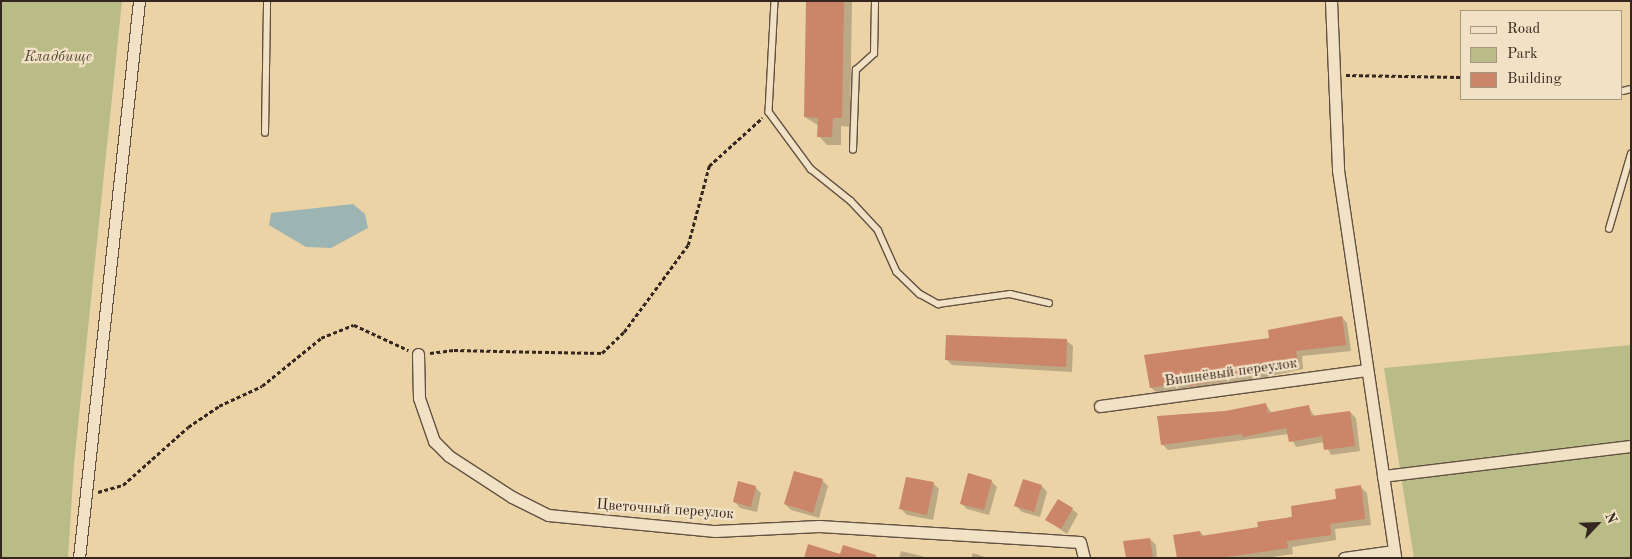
<!DOCTYPE html>
<meta charset="utf-8">
<style>
body{margin:0}
#map{position:relative;width:1632px;height:559px;overflow:hidden;background:#ebd3a6;font-family:"Old Standard TT",serif}
div>[style]{position:absolute}
.green>*{inset:0;background:#b9bc86}
.water>*{inset:0;background:#9cb5b2}
.shadow>*{inset:0;background:#0003}
.building>*{inset:0;background:#cb8568}
.path>*{height:2.5px;margin-top:-1.25px;transform-origin:0;background:repeating-linear-gradient(90deg,#352620 0 4px,transparent 0 6.5px)}
.roads{filter:drop-shadow(1px 0 #625142) drop-shadow(-1px 0 #625142) drop-shadow(0 1px #625142) drop-shadow(0 -1px #625142)}
.lane>*{height:5.5px;margin:-2.75px;padding:0 2.75px;transform-origin:2.75px;border-radius:2.75px;background:#f2e2c5}
.street>*{height:11px;margin:-5.5px;padding:0 5.5px;transform-origin:5.5px;border-radius:5.5px;background:#f2e2c5}
span{translate:-50% -50%;white-space:nowrap;text-align:center;line-height:1.15;-webkit-text-stroke:4.5px #f2e2c5;paint-order:stroke}
.park-label{font-size:15px;color:#564c3a;font-style:italic}
.street-label{font-size:15px;color:#352620}
.frame{position:absolute;inset:0;border:2px solid #352620;pointer-events:none}
.legend{position:absolute;left:1460px;top:10px;width:162px;height:90px;box-sizing:border-box;background:#f2e2c5;border:1px solid #a69783;margin:0;padding:6px 9px;list-style:none;font-size:15px;color:#352620}
.legend li{display:flex;align-items:center;gap:10px;height:25px}
.legend b{width:25px;border:1px solid #a69783}
.north{position:absolute;left:1572px;top:499px;width:50px;height:50px;-webkit-text-stroke:4px #f2e2c5;paint-order:stroke;rotate:66deg;font-size:14px;font-weight:700;line-height:20px;text-align:center;color:#352620}
.north::after{content:'';display:block;margin:auto;width:18px;height:22px;background:#352620;clip-path:polygon(50% 0,100% 100%,50% 72%,0 100%)}
</style>
<div id="map">
<div class="green">
<div style="clip-path:polygon(1px 1px,122px 1px,74px 464px,68px 558px,1px 558px)"></div>
<div style="clip-path:polygon(1631px 345px,1631px 558px,1414px 558px,1384px 368px)"></div>
</div>
<div class="water">
<div style="clip-path:polygon(353px 204px,365px 214px,368px 228px,331px 248px,306px 247px,269px 225px,271px 213px)"></div>
</div>
<div class="shadow">
<div style="clip-path:polygon(807px 1px,852px 1px,850px 127px,841px 126px,841px 145px,827px 145px,819px 136px,819px 126px,805px 117px)"></div>
<div style="clip-path:polygon(1342px 317px,1347px 323px,1351px 351px,1302px 356px,1303px 369px,1197px 392px,1192px 387px,1157px 393px,1151px 387px,1270px 339px)"></div>
<div style="clip-path:polygon(1067px 341px,1073px 346px,1072px 372px,952px 365px,946px 359px)"></div>
<div style="clip-path:polygon(1266px 405px,1272px 413px,1308px 406px,1315px 417px,1350px 412px,1356px 418px,1360px 451px,1331px 455px,1324px 442px,1296px 447px,1289px 434px,1168px 450px,1162px 444px,1225px 412px)"></div>
<div style="clip-path:polygon(822px 480px,828px 486px,819px 518px,791px 510px,785px 504px)"></div>
<div style="clip-path:polygon(991px 481px,997px 487px,989px 515px,967px 509px,961px 503px)"></div>
<div style="clip-path:polygon(933px 483px,939px 489px,933px 520px,907px 515px,901px 509px)"></div>
<div style="clip-path:polygon(1042px 486px,1047px 492px,1040px 517px,1022px 512px,1016px 506px)"></div>
<div style="clip-path:polygon(755px 487px,761px 493px,757px 512px,740px 508px,735px 502px)"></div>
<div style="clip-path:polygon(1361px 487px,1367px 493px,1371px 525px,1335px 529px,1336px 540px,1292px 547px,1293px 554px,1265px 558px,1178px 558px,1200px 532px,1205px 537px,1259px 528px,1338px 500px)"></div>
<div style="clip-path:polygon(1072px 509px,1078px 514px,1067px 534px,1047px 520px)"></div>
<div style="clip-path:polygon(1150px 539px,1156px 545px,1157px 558px,1127px 558px)"></div>
<div style="clip-path:polygon(901px 551px,929px 558px,899px 558px)"></div>
<div style="clip-path:polygon(973px 553px,988px 558px,971px 558px)"></div>
</div>
<div class="building">
<div style="clip-path:polygon(806px 1px,844px 1px,842px 118px,833px 118px,832px 137px,817px 137px,818px 118px,804px 117px)"></div>
<div style="clip-path:polygon(1342px 316px,1346px 345px,1296px 351px,1298px 364px,1263px 368px,1263px 371px,1196px 385px,1190px 386px,1189px 381px,1150px 388px,1144px 355px,1269px 338px,1268px 330px)"></div>
<div style="clip-path:polygon(946px 335px,1067px 339px,1066px 367px,945px 360px)"></div>
<div style="clip-path:polygon(1266px 403px,1268px 413px,1309px 405px,1311px 416px,1350px 411px,1355px 446px,1324px 450px,1322px 436px,1289px 442px,1286px 428px,1243px 437px,1242px 434px,1161px 445px,1157px 416px,1225px 411px)"></div>
<div style="clip-path:polygon(794px 471px,823px 479px,813px 513px,784px 504px)"></div>
<div style="clip-path:polygon(968px 473px,992px 480px,984px 510px,960px 504px)"></div>
<div style="clip-path:polygon(906px 477px,934px 482px,927px 515px,899px 509px)"></div>
<div style="clip-path:polygon(1023px 479px,1042px 485px,1034px 512px,1014px 506px)"></div>
<div style="clip-path:polygon(738px 481px,756px 486px,751px 507px,733px 502px)"></div>
<div style="clip-path:polygon(1361px 485px,1365px 519px,1330px 524px,1331px 535px,1287px 541px,1288px 548px,1262px 552px,1219px 558px,1177px 558px,1173px 535px,1200px 531px,1201px 536px,1258px 527px,1257px 522px,1292px 517px,1291px 506px,1336px 499px,1335px 489px)"></div>
<div style="clip-path:polygon(1058px 499px,1073px 508px,1061px 529px,1045px 520px)"></div>
<div style="clip-path:polygon(1150px 538px,1153px 558px,1126px 558px,1123px 541px)"></div>
<div style="clip-path:polygon(808px 544px,840px 554px,843px 545px,876px 555px,876px 558px,804px 558px)"></div>
</div>
<div class="path">
<div style="left:1346px;top:75px;width:115px;rotate:1deg"></div>
<div style="left:430px;top:353px;width:24px;rotate:-7deg"></div>
<div style="left:454px;top:350px;width:148px;rotate:1.2deg"></div>
<div style="left:602px;top:353px;width:30px;rotate:-44deg"></div>
<div style="left:624px;top:332px;width:108px;rotate:-53.7deg"></div>
<div style="left:688px;top:245px;width:82px;rotate:-75.1deg"></div>
<div style="left:709px;top:166px;width:72px;rotate:-42.2deg"></div>
<div style="left:98px;top:492px;width:26px;rotate:-16deg"></div>
<div style="left:123px;top:485px;width:87px;rotate:-41.7deg"></div>
<div style="left:188px;top:427px;width:37px;rotate:-34deg"></div>
<div style="left:219px;top:406px;width:47px;rotate:-24.9deg"></div>
<div style="left:262px;top:386px;width:76px;rotate:-39.1deg"></div>
<div style="left:321px;top:338px;width:35px;rotate:-22deg"></div>
<div style="left:354px;top:325px;width:60px;rotate:24.8deg"></div>
</div>
<div class="roads">
<div class="lane">
<div style="left:775px;top:1px;width:111px;rotate:93.1deg"></div>
<div style="left:769px;top:112px;width:71px;rotate:53.6deg"></div>
<div style="left:811px;top:169px;width:51px;rotate:38.7deg"></div>
<div style="left:851px;top:201px;width:40px;rotate:47deg"></div>
<div style="left:878px;top:230px;width:46px;rotate:65.7deg"></div>
<div style="left:897px;top:272px;width:32px;rotate:44deg"></div>
<div style="left:920px;top:294px;width:21px;rotate:29deg"></div>
<div style="left:938px;top:304px;width:73px;rotate:-7.9deg"></div>
<div style="left:1010px;top:294px;width:40px;rotate:13deg"></div>
<div style="left:1623px;top:91px;width:8px;rotate:-14deg"></div>
<div style="left:265px;top:133px;width:132px;rotate:-89.1deg"></div>
<div style="left:853px;top:150px;width:80px;rotate:-87.9deg"></div>
<div style="left:856px;top:70px;width:24px;rotate:-42deg"></div>
<div style="left:874px;top:54px;width:53px;rotate:-88.9deg"></div>
<div style="left:1609px;top:229px;width:78px;rotate:-73.7deg"></div>
</div>
<div class="street">
<div style="left:1331px;top:1px;width:169px;rotate:87.6deg"></div>
<div style="left:1338px;top:170px;width:392px;rotate:81.6deg"></div>
<div style="left:418px;top:354px;width:44px;rotate:88.7deg"></div>
<div style="left:419px;top:398px;width:46px;rotate:70.8deg"></div>
<div style="left:434px;top:441px;width:21px;rotate:45deg"></div>
<div style="left:449px;top:456px;width:75px;rotate:33.1deg"></div>
<div style="left:512px;top:497px;width:40px;rotate:26.6deg"></div>
<div style="left:548px;top:515px;width:168px;rotate:5.5deg"></div>
<div style="left:715px;top:531px;width:104px;rotate:-2.8deg"></div>
<div style="left:819px;top:526px;width:261px;rotate:3.5deg"></div>
<div style="left:1080px;top:542px;width:16px;rotate:76deg"></div>
<div style="left:1100px;top:406px;width:269px;rotate:-7.7deg"></div>
<div style="left:1383px;top:476px;width:250px;rotate:-6.9deg"></div>
<div style="left:79px;top:558px;width:560px;rotate:-83.85deg"></div>
<div style="left:1344px;top:558px;width:50px;rotate:-8deg"></div>
</div>
</div>
<div class="park-label">
<span style="left:58px;top:58px">Кладбище</span>
</div>
<div class="street-label">
<span style="left:1231px;top:373px;rotate:-8deg">Вишнёвый переулок</span>
<span style="left:665px;top:510px;rotate:4deg">Цветочный переулок</span>
</div>
<div class="frame"></div>
<ul class="legend">
<li><b style="height:6px;background:#f2e2c5"></b>Road</li>
<li><b style="height:14px;background:#b9bc86"></b>Park</li>
<li><b style="height:14px;background:#cb8568"></b>Building</li>
</ul>
<div class="north">N</div>
</div>
